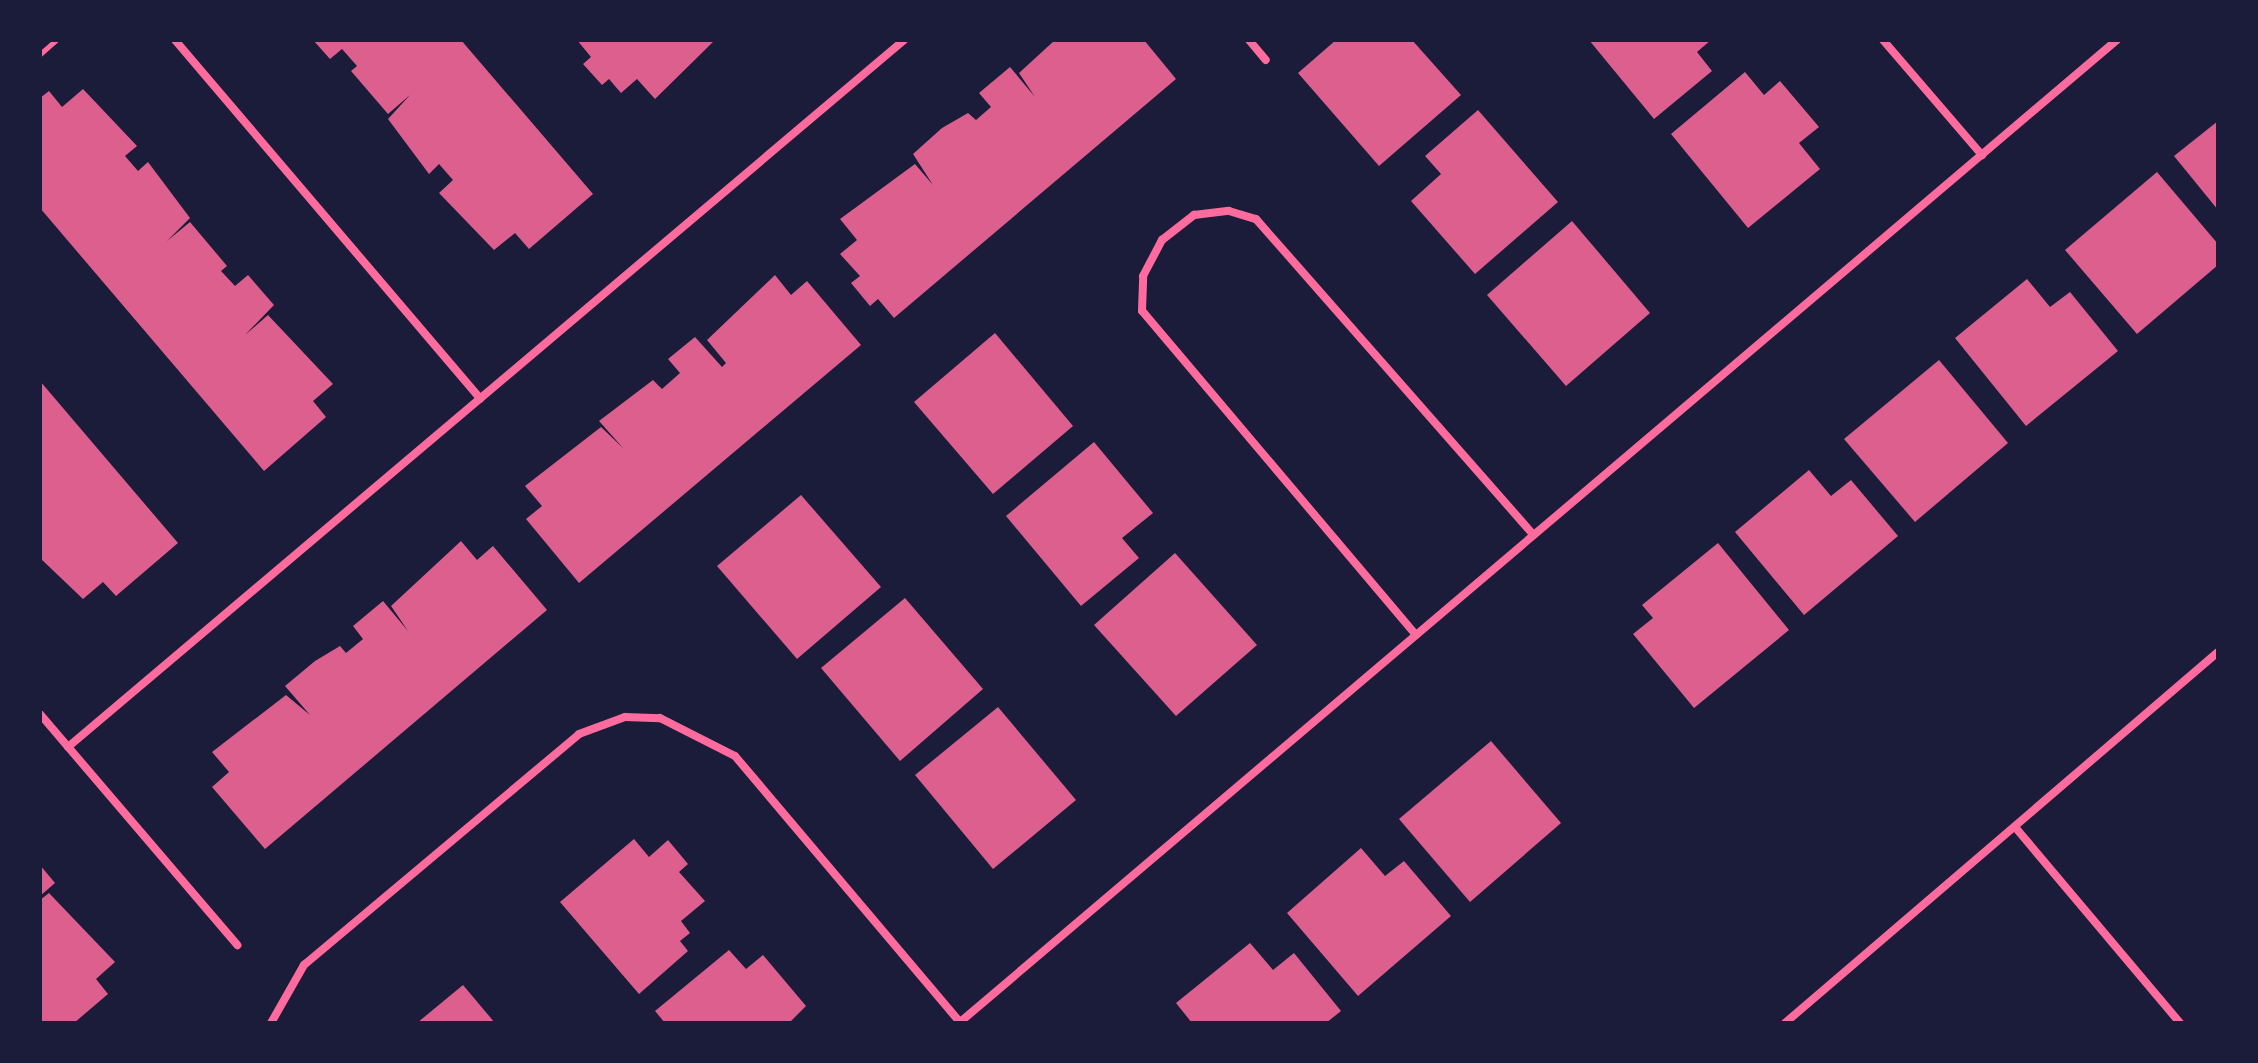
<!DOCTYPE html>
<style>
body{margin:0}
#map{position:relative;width:2258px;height:1063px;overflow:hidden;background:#1b1b3a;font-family:"Times New Roman",serif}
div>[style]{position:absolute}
.building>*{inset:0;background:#dd5f8e}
.path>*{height:5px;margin:-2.5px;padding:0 2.5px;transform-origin:2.5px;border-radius:2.5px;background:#ff6b9d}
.minor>*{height:8px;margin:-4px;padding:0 4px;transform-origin:4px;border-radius:4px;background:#ff6b9d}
span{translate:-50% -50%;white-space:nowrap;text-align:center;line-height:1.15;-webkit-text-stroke:6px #1b1b3a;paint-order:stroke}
.frame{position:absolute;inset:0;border:42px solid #1b1b3a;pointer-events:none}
</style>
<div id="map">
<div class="building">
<i style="clip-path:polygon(313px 40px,461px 40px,593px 194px,529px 249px,515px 233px,494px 250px,439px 193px,453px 180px,439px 164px,429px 174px,388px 119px,410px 95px,388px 114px,351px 71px,357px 66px,342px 49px,330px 59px)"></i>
<i style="clip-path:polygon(577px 40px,715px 40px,655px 99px,637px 79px,621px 93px,609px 79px,602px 85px,583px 64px,591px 57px)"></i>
<i style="clip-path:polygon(1055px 40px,1144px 40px,1176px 79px,894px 318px,878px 299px,870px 306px,851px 283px,860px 276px,840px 254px,857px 240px,840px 219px,915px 164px,933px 185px,913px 154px,942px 128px,968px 113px,976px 120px,991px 107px,979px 93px,1010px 67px,1035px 97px,1019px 73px)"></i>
<i style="clip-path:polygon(1336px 40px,1412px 40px,1461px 95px,1379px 166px,1298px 73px)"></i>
<i style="clip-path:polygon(1589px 40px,1711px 40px,1697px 52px,1712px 71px,1654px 119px)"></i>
<i style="clip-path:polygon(1745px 72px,1764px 95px,1780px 81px,1819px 127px,1799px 143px,1820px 169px,1748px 228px,1671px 134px)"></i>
<i style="clip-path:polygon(83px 89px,137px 146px,125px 156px,138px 171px,148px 162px,190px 218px,167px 241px,190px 222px,227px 266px,221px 271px,235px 286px,248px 275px,274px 305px,245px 335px,268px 315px,333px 384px,313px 401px,326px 417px,264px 471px,40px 208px,40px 98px,49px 91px,62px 107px)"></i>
<i style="clip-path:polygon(1478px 110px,1558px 202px,1475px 274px,1411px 201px,1441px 174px,1425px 156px)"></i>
<i style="clip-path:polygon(2218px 121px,2218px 210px,2174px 156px)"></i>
<i style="clip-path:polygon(2157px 172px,2218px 244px,2218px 265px,2137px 334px,2065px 250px)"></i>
<i style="clip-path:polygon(1572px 221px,1650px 313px,1566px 386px,1487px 295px)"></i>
<i style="clip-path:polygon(775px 275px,791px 295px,807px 281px,861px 345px,579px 583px,526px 519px,542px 506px,525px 486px,601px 427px,623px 448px,599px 421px,653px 380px,662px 389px,680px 373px,668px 359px,695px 337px,722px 367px,726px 363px,707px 340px)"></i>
<i style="clip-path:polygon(2027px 279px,2050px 307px,2070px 292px,2118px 351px,2026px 426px,1955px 338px)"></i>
<i style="clip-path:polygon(995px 333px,1073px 426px,993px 494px,914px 402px)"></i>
<i style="clip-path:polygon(1939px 360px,2008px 443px,1915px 522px,1844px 439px)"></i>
<i style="clip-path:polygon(40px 381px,178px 543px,116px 596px,103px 582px,83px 599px,40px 558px)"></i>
<i style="clip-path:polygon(1094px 442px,1153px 513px,1122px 538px,1139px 558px,1081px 606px,1006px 516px)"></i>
<i style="clip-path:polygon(1809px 470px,1831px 496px,1851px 480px,1898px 536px,1804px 615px,1735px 532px)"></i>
<i style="clip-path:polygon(801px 495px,881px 587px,797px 659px,717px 566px)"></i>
<i style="clip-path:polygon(461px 541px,477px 560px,493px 546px,547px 610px,265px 849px,212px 787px,229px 772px,212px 752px,286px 695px,310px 715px,285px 686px,315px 661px,340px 646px,346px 653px,363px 639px,353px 626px,383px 601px,408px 631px,391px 606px)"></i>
<i style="clip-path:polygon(1718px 543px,1789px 630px,1694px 708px,1633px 634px,1653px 618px,1642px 605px)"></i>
<i style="clip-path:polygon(1175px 553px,1257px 645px,1176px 716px,1094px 625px)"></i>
<i style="clip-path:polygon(905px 598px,983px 689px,900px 761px,821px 668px)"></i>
<i style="clip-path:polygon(998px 707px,1076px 800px,993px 869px,915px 775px)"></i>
<i style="clip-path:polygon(1491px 741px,1561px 823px,1470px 902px,1399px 819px)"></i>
<i style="clip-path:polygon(634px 839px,649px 857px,668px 840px,688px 864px,679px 872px,705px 901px,681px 921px,690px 933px,680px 941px,688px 951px,639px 994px,560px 902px)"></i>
<i style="clip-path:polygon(1361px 848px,1385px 876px,1404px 861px,1451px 916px,1358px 996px,1287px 913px)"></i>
<i style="clip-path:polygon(40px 865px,55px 883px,40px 896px)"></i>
<i style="clip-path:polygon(49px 893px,115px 962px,96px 979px,108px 994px,74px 1023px,40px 1023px,40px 900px)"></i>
<i style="clip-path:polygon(1250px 943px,1273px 970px,1294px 953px,1341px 1011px,1326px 1023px,1192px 1023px,1176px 1003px)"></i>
<i style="clip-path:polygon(729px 950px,746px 969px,763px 955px,806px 1006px,789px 1023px,665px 1023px,655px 1011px)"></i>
<i style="clip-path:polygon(463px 985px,495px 1023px,417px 1023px)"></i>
</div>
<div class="path">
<i style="left:40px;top:54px;width:21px;rotate:-41deg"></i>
</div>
<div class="minor">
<i style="left:175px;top:40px;width:471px;rotate:49.6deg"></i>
<i style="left:1249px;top:40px;width:26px;rotate:50deg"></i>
<i style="left:1883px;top:40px;width:152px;rotate:49.3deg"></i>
<i style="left:1416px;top:635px;width:424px;rotate:-130.2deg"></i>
<i style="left:1142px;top:311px;width:35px;rotate:-88deg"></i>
<i style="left:1143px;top:276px;width:41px;rotate:-62.2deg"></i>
<i style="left:1162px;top:240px;width:41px;rotate:-38deg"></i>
<i style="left:1194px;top:215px;width:35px;rotate:-7deg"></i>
<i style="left:1229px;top:211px;width:28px;rotate:17deg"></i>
<i style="left:1256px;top:219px;width:419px;rotate:48.7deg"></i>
<i style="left:40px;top:714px;width:304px;rotate:49.5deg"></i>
<i style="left:68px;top:747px;width:1095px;rotate:-40.22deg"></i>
<i style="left:2015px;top:827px;width:256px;rotate:49.9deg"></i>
<i style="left:271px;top:1023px;width:67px;rotate:-60.4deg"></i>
<i style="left:304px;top:965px;width:359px;rotate:-40deg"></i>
<i style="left:579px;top:734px;width:49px;rotate:-20.3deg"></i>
<i style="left:625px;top:717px;width:35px;rotate:2deg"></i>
<i style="left:660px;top:718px;width:84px;rotate:26.9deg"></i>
<i style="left:735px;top:756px;width:348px;rotate:49.8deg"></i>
<i style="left:959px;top:1023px;width:1519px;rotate:-40.33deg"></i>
<i style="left:1785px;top:1023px;width:570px;rotate:-40.59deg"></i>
</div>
<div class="frame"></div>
</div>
